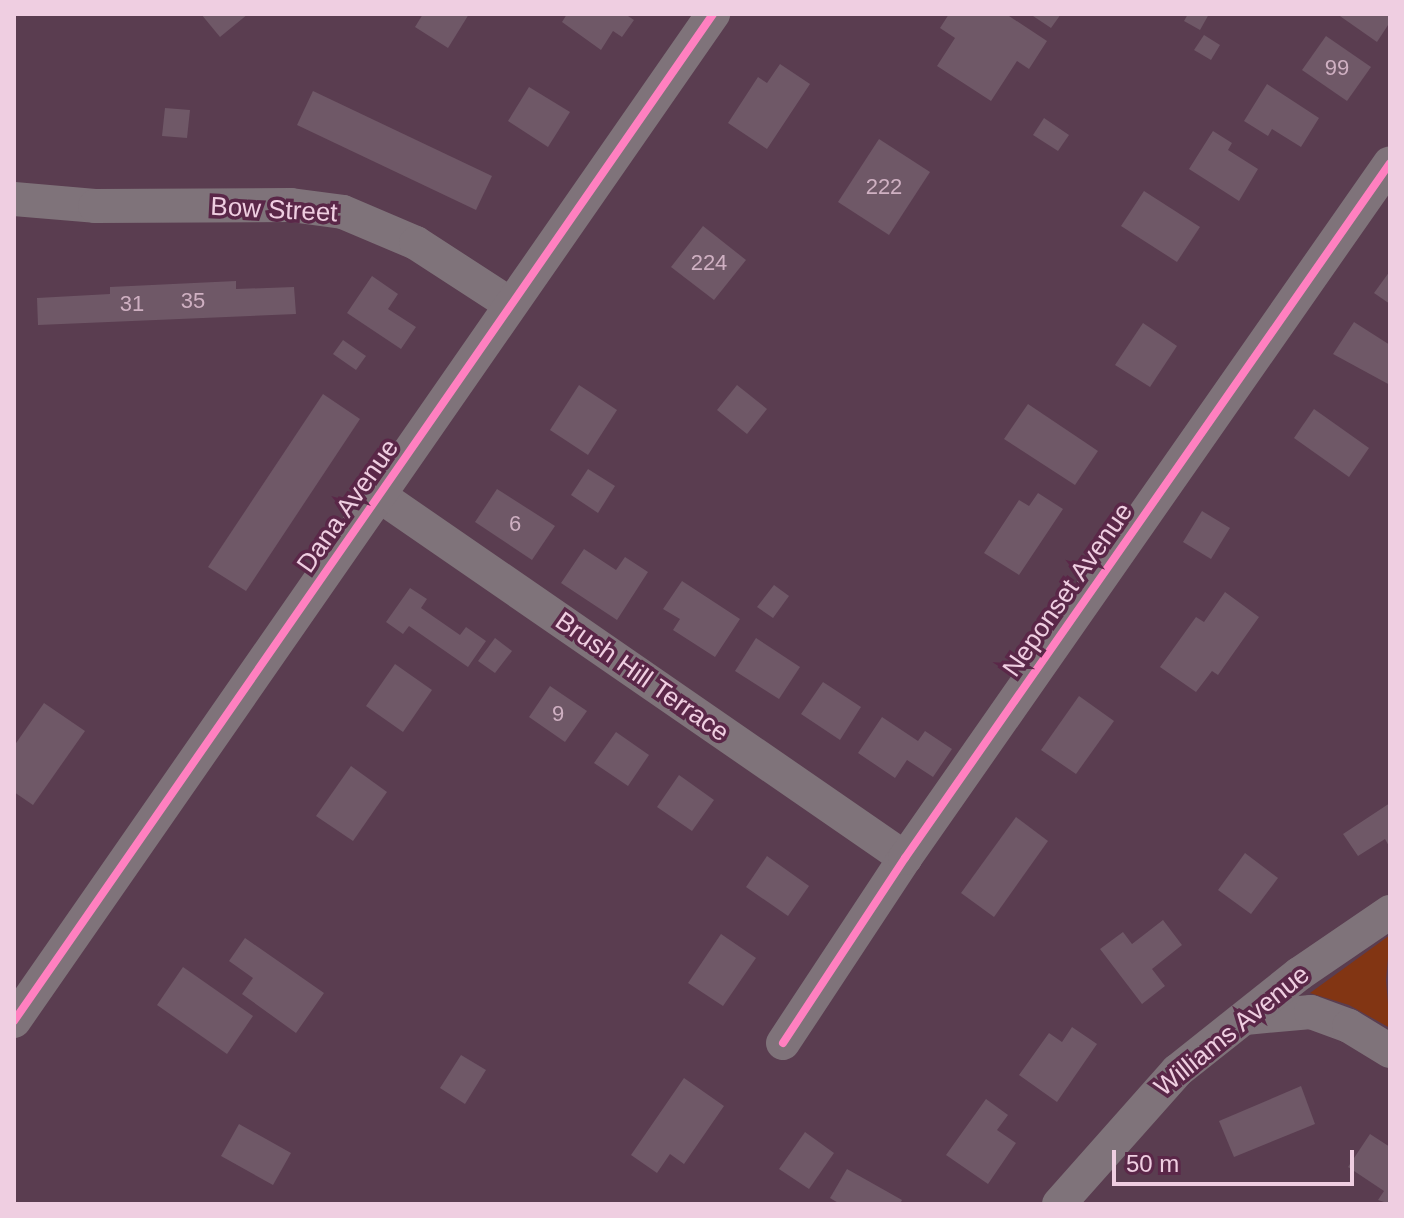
<!DOCTYPE html>
<style>
body{margin:0}
#map{position:relative;width:1404px;height:1218px;overflow:hidden;background:#5a3d50;font-family:Helvetica,sans-serif}
div>[style]{position:absolute}
.green>*{inset:0;background:#823513}
.building>*{inset:0;background:#6f5867}
.minor>*{height:34px;margin:-17px;padding:0 17px;transform-origin:17px;border-radius:17px;background:#7f737a}
.cycleway>*{height:8px;margin:-4px;padding:0 4px;transform-origin:4px;border-radius:4px;background:#ff80c0}
span{translate:-50% -50%;white-space:nowrap;text-align:center;line-height:1.15;-webkit-text-stroke:7px #5a2748;paint-order:stroke}
.number-label{font-size:22px;color:#cfb0c2}
.number-label span{-webkit-text-stroke-width:0}
.street-label{font-size:26px;color:#efcee1}
.frame{position:absolute;inset:0;border:16px solid #efcee1;pointer-events:none}
.scale{position:absolute;left:1112px;top:1150px;width:242px;height:36px;box-sizing:border-box;border:4px solid #efcee1;border-top:0;padding-left:10px;font-size:24px;line-height:28px;white-space:nowrap;color:#efcee1;-webkit-text-stroke:6px #5a2748;paint-order:stroke}
</style>
<div id="map">
<div class="green">
<i style="clip-path:polygon(1390px 935px,1386px 980px,1390px 1028px,1349px 1005px,1310px 993px)"></i>
</div>
<div class="building">
<i style="clip-path:polygon(201px 14px,248px 14px,220px 37px)"></i>
<i style="clip-path:polygon(423px 14px,469px 14px,448px 48px,415px 27px)"></i>
<i style="clip-path:polygon(567px 14px,625px 14px,634px 20px,622px 37px,613px 31px,601px 50px,562px 22px)"></i>
<i style="clip-path:polygon(949px 14px,1006px 14px,1047px 41px,1029px 69px,1017px 61px,991px 101px,937px 66px,955px 38px,940px 28px)"></i>
<i style="clip-path:polygon(1030px 14px,1061px 14px,1051px 28px)"></i>
<i style="clip-path:polygon(1188px 14px,1209px 14px,1200px 30px,1184px 21px)"></i>
<i style="clip-path:polygon(1337px 14px,1390px 14px,1390px 22px,1377px 42px)"></i>
<i style="clip-path:polygon(1204px 35px,1220px 45px,1211px 60px,1194px 50px)"></i>
<i style="clip-path:polygon(1326px 36px,1371px 67px,1347px 101px,1302px 70px)"></i>
<i style="clip-path:polygon(780px 64px,810px 84px,767px 149px,728px 123px,758px 77px,767px 83px)"></i>
<i style="clip-path:polygon(1267px 84px,1319px 118px,1301px 147px,1272px 129px,1268px 136px,1244px 121px)"></i>
<i style="clip-path:polygon(529px 87px,570px 112px,548px 147px,508px 121px)"></i>
<i style="clip-path:polygon(313px 91px,492px 176px,476px 210px,297px 125px)"></i>
<i style="clip-path:polygon(165px 108px,190px 110px,187px 138px,162px 136px)"></i>
<i style="clip-path:polygon(1044px 118px,1069px 135px,1058px 151px,1033px 135px)"></i>
<i style="clip-path:polygon(1213px 131px,1232px 143px,1228px 150px,1258px 169px,1239px 201px,1189px 169px)"></i>
<i style="clip-path:polygon(879px 139px,930px 172px,889px 235px,838px 202px)"></i>
<i style="clip-path:polygon(1144px 191px,1200px 227px,1177px 262px,1121px 226px)"></i>
<i style="clip-path:polygon(703px 226px,746px 260px,714px 300px,671px 267px)"></i>
<i style="clip-path:polygon(1390px 271px,1390px 304px,1374px 293px)"></i>
<i style="clip-path:polygon(372px 276px,398px 294px,388px 309px,416px 327px,401px 349px,347px 313px)"></i>
<i style="clip-path:polygon(236px 281px,236px 289px,294px 287px,296px 314px,38px 325px,37px 298px,110px 294px,110px 287px)"></i>
<i style="clip-path:polygon(1354px 322px,1390px 345px,1390px 385px,1333px 354px)"></i>
<i style="clip-path:polygon(1143px 323px,1177px 346px,1150px 387px,1115px 365px)"></i>
<i style="clip-path:polygon(343px 340px,366px 356px,356px 370px,333px 354px)"></i>
<i style="clip-path:polygon(579px 385px,617px 410px,588px 455px,550px 430px)"></i>
<i style="clip-path:polygon(737px 385px,767px 409px,747px 434px,717px 410px)"></i>
<i style="clip-path:polygon(323px 394px,360px 419px,246px 591px,208px 567px)"></i>
<i style="clip-path:polygon(1028px 404px,1098px 451px,1075px 485px,1004px 439px)"></i>
<i style="clip-path:polygon(1314px 409px,1369px 448px,1349px 477px,1294px 438px)"></i>
<i style="clip-path:polygon(588px 469px,615px 486px,598px 513px,571px 495px)"></i>
<i style="clip-path:polygon(497px 489px,555px 526px,532px 560px,475px 522px)"></i>
<i style="clip-path:polygon(1038px 493px,1063px 509px,1019px 575px,984px 553px,1019px 500px,1029px 506px)"></i>
<i style="clip-path:polygon(1202px 511px,1230px 528px,1211px 559px,1183px 542px)"></i>
<i style="clip-path:polygon(584px 549px,616px 570px,625px 557px,648px 572px,617px 620px,561px 583px)"></i>
<i style="clip-path:polygon(682px 581px,740px 619px,715px 657px,673px 630px,680px 619px,663px 609px)"></i>
<i style="clip-path:polygon(774px 585px,789px 596px,773px 618px,757px 607px)"></i>
<i style="clip-path:polygon(410px 588px,427px 599px,421px 608px,460px 635px,466px 627px,486px 641px,468px 667px,409px 626px,403px 634px,386px 622px)"></i>
<i style="clip-path:polygon(1225px 592px,1259px 617px,1218px 675px,1212px 671px,1196px 692px,1160px 667px,1196px 617px,1204px 622px)"></i>
<i style="clip-path:polygon(495px 638px,512px 651px,495px 673px,478px 661px)"></i>
<i style="clip-path:polygon(756px 638px,800px 667px,779px 699px,735px 671px)"></i>
<i style="clip-path:polygon(395px 664px,432px 690px,403px 732px,366px 706px)"></i>
<i style="clip-path:polygon(823px 682px,861px 707px,840px 740px,801px 714px)"></i>
<i style="clip-path:polygon(550px 686px,587px 711px,565px 742px,529px 717px)"></i>
<i style="clip-path:polygon(1079px 696px,1114px 721px,1076px 774px,1041px 750px)"></i>
<i style="clip-path:polygon(44px 703px,85px 731px,33px 805px,14px 792px,14px 746px)"></i>
<i style="clip-path:polygon(882px 717px,918px 741px,925px 731px,952px 749px,933px 777px,907px 760px,895px 778px,858px 753px)"></i>
<i style="clip-path:polygon(616px 732px,649px 755px,628px 786px,594px 763px)"></i>
<i style="clip-path:polygon(351px 766px,387px 792px,353px 841px,316px 816px)"></i>
<i style="clip-path:polygon(679px 775px,714px 800px,692px 831px,657px 807px)"></i>
<i style="clip-path:polygon(1390px 803px,1390px 848px,1385px 839px,1358px 856px,1343px 834px)"></i>
<i style="clip-path:polygon(1016px 817px,1048px 841px,994px 917px,961px 893px)"></i>
<i style="clip-path:polygon(1245px 853px,1278px 878px,1251px 914px,1218px 890px)"></i>
<i style="clip-path:polygon(767px 856px,809px 886px,788px 916px,746px 887px)"></i>
<i style="clip-path:polygon(1163px 920px,1182px 945px,1152px 969px,1165px 986px,1142px 1004px,1100px 949px,1123px 932px,1132px 944px)"></i>
<i style="clip-path:polygon(721px 934px,756px 958px,723px 1006px,688px 983px)"></i>
<i style="clip-path:polygon(245px 938px,324px 993px,296px 1033px,242px 994px,253px 978px,229px 961px)"></i>
<i style="clip-path:polygon(183px 967px,253px 1016px,227px 1054px,157px 1005px)"></i>
<i style="clip-path:polygon(1072px 1027px,1097px 1044px,1057px 1102px,1019px 1075px,1049px 1033px,1062px 1042px)"></i>
<i style="clip-path:polygon(461px 1055px,486px 1070px,465px 1104px,440px 1088px)"></i>
<i style="clip-path:polygon(684px 1078px,724px 1106px,684px 1164px,670px 1154px,657px 1173px,631px 1155px)"></i>
<i style="clip-path:polygon(1301px 1086px,1315px 1124px,1234px 1157px,1219px 1121px)"></i>
<i style="clip-path:polygon(986px 1099px,1008px 1115px,997px 1130px,1016px 1143px,988px 1184px,946px 1155px)"></i>
<i style="clip-path:polygon(239px 1124px,291px 1153px,273px 1185px,221px 1156px)"></i>
<i style="clip-path:polygon(805px 1132px,834px 1153px,809px 1189px,779px 1169px)"></i>
<i style="clip-path:polygon(1370px 1134px,1390px 1147px,1390px 1204px,1378px 1200px,1384px 1191px,1348px 1167px)"></i>
<i style="clip-path:polygon(847px 1169px,902px 1200px,900px 1204px,840px 1204px,830px 1198px)"></i>
</div>
<div class="minor">
<i style="left:14px;top:199px;width:81px;rotate:4.9deg"></i>
<i style="left:95px;top:206px;width:196px;rotate:-0.3deg"></i>
<i style="left:291px;top:205px;width:52px;rotate:7.7deg"></i>
<i style="left:343px;top:212px;width:79px;rotate:23deg"></i>
<i style="left:416px;top:243px;width:112px;rotate:33deg"></i>
<i style="left:380px;top:496px;width:638px;rotate:34.59deg"></i>
<i style="left:1245px;top:1018px;width:66px;rotate:-5.2deg"></i>
<i style="left:1311px;top:1012px;width:40px;rotate:20.2deg"></i>
<i style="left:1349px;top:1026px;width:48px;rotate:31.4deg"></i>
<i style="left:14px;top:1021px;width:1226px;rotate:-55.23deg"></i>
<i style="left:783px;top:1043px;width:222px;rotate:-56.6deg"></i>
<i style="left:905px;top:858px;width:847px;rotate:-55.09deg"></i>
<i style="left:1059px;top:1204px;width:178px;rotate:-48.4deg"></i>
<i style="left:1177px;top:1071px;width:156px;rotate:-38.5deg"></i>
<i style="left:1299px;top:974px;width:110px;rotate:-34.3deg"></i>
</div>
<div class="cycleway">
<i style="left:14px;top:1021px;width:1226px;rotate:-55.23deg"></i>
<i style="left:783px;top:1043px;width:222px;rotate:-56.6deg"></i>
<i style="left:905px;top:858px;width:847px;rotate:-55.09deg"></i>
</div>
<div class="number-label">
<span style="left:1337px;top:68px">99</span>
<span style="left:884px;top:187px">222</span>
<span style="left:709px;top:263px">224</span>
<span style="left:193px;top:301px">35</span>
<span style="left:132px;top:304px">31</span>
<span style="left:515px;top:524px">6</span>
<span style="left:558px;top:714px">9</span>
</div>
<div class="street-label">
<span style="left:274px;top:210px;rotate:3deg">Bow Street</span>
<span style="left:348px;top:506px;rotate:-55deg">Dana Avenue</span>
<span style="left:1068px;top:590px;rotate:-55deg">Neponset Avenue</span>
<span style="left:642px;top:677px;rotate:35deg">Brush Hill Terrace</span>
<span style="left:1232px;top:1031px;rotate:-39deg">Williams Avenue</span>
</div>
<div class="frame"></div>
<div class="scale">50 m</div>
</div>
